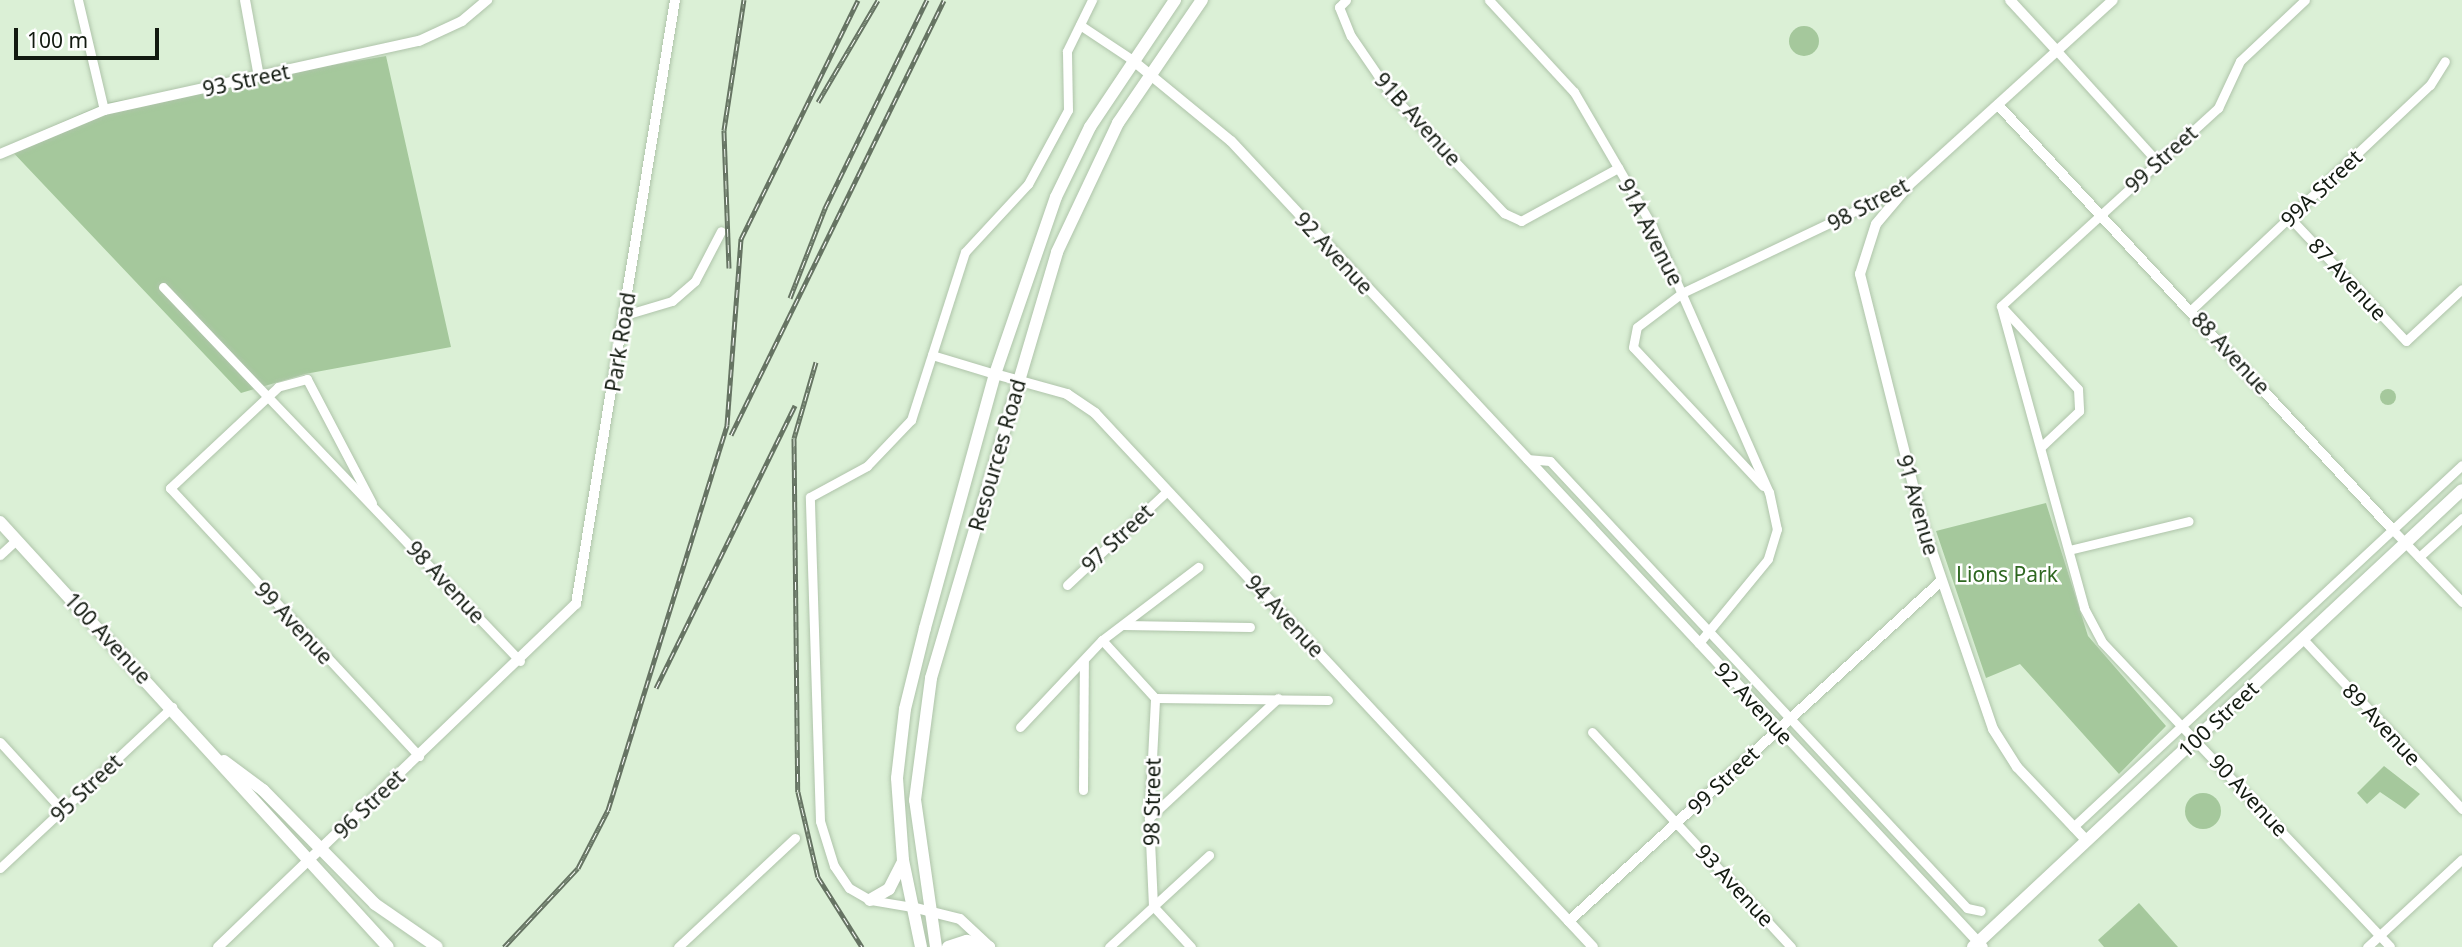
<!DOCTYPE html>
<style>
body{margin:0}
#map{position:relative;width:2462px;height:947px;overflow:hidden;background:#dbf0d6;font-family:"Noto Sans",sans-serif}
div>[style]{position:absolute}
.green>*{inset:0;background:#a5c89c}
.round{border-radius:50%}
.roads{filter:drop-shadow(0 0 2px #afc4aa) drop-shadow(0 0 2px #afc4aa)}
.minor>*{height:9px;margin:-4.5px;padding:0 4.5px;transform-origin:4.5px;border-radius:4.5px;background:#fff}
.tertiary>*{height:10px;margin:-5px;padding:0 5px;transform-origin:5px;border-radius:5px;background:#fff}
.secondary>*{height:12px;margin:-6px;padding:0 6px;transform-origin:6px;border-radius:6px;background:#fff}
.rail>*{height:5px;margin-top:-2.5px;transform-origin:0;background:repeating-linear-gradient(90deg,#fff 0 8px,#667463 0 16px);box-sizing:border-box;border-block:2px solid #667463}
span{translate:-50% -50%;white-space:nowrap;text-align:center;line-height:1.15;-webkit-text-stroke:5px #fff;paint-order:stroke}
.street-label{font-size:21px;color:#121a10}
.park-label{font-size:21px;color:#2e6720}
.scale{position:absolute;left:14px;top:28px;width:145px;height:32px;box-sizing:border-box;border:4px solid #121a10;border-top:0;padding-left:9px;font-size:21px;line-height:24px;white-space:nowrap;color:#121a10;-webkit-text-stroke:5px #fff;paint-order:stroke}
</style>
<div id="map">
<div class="green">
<i class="round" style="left:1789px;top:26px;width:30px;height:30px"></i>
<i style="clip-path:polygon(386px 56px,451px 347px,305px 374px,241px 393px,7px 146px,106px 103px)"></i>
<i class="round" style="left:2380px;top:389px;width:16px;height:16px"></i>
<i style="clip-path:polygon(2046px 503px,2088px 636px,2166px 726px,2119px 774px,2020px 664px,1986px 678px,1936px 531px)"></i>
<i style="clip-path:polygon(2384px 766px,2420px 794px,2405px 809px,2380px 792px,2367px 804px,2357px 793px)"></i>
<i class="round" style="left:2185px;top:793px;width:36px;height:36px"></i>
<i style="clip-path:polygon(2139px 903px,2178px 947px,2104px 947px,2098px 940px)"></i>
</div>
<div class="roads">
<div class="minor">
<i style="left:78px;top:0;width:113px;rotate:76.7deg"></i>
<i style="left:1346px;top:0;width:10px;rotate:135deg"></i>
<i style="left:1339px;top:7px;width:31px;rotate:68deg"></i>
<i style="left:1351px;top:36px;width:69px;rotate:55.6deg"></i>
<i style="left:1390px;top:93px;width:166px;rotate:46.5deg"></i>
<i style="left:1504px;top:213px;width:19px;rotate:25deg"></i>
<i style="left:1521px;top:221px;width:111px;rotate:-28.7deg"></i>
<i style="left:1489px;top:0;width:125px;rotate:47.3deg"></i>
<i style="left:1574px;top:92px;width:155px;rotate:59.8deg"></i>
<i style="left:1652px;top:226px;width:291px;rotate:66.3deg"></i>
<i style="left:1769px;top:492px;width:38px;rotate:78deg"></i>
<i style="left:1777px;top:529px;width:31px;rotate:107deg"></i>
<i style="left:1768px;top:559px;width:109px;rotate:129.4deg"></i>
<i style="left:1080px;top:25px;width:61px;rotate:33.7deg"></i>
<i style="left:2058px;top:52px;width:147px;rotate:47.8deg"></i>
<i style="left:2290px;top:218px;width:169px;rotate:46.7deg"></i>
<i style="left:2406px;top:341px;width:76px;rotate:-42.9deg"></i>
<i style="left:163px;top:287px;width:517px;rotate:46.33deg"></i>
<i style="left:2001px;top:306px;width:313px;rotate:74.6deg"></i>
<i style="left:2084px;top:608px;width:38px;rotate:62deg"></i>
<i style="left:2102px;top:642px;width:419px;rotate:46.6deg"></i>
<i style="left:2001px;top:306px;width:294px;rotate:-42.4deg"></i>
<i style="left:2218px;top:108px;width:52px;rotate:-64.9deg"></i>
<i style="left:2240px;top:61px;width:89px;rotate:-43.2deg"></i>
<i style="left:2002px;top:307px;width:112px;rotate:47.2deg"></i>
<i style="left:2078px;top:389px;width:22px;rotate:87deg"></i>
<i style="left:2079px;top:411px;width:51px;rotate:136.6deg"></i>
<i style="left:2191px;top:310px;width:328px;rotate:-43.3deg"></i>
<i style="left:2430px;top:85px;width:28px;rotate:-58deg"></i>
<i style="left:625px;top:315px;width:49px;rotate:-16.6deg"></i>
<i style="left:672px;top:301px;width:30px;rotate:-41deg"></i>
<i style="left:695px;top:281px;width:56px;rotate:-62.5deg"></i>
<i style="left:932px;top:355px;width:66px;rotate:16.8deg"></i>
<i style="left:1527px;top:459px;width:23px;rotate:5deg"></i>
<i style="left:1550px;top:461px;width:611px;rotate:46.99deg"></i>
<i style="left:1967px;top:908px;width:14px;rotate:12deg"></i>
<i style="left:1763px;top:486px;width:190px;rotate:-133.1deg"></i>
<i style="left:1633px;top:347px;width:20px;rotate:-79deg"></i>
<i style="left:1637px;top:327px;width:56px;rotate:-37.1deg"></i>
<i style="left:1682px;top:293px;width:247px;rotate:-25.4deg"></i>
<i style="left:372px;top:503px;width:140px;rotate:-117.7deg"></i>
<i style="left:307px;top:379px;width:30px;rotate:165deg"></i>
<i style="left:278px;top:387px;width:148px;rotate:136.9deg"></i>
<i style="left:170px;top:488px;width:366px;rotate:47.1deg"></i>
<i style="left:2393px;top:530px;width:100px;rotate:46.2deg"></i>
<i style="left:2069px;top:550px;width:123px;rotate:-13.6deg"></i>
<i style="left:0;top:555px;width:22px;rotate:-43deg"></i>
<i style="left:2419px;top:557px;width:58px;rotate:-42.2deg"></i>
<i style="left:1067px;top:585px;width:137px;rotate:-43.2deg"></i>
<i style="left:1124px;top:625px;width:126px;rotate:0.9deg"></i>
<i style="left:2303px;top:639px;width:233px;rotate:46.9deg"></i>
<i style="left:1102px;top:640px;width:79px;rotate:47.6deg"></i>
<i style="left:1155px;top:698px;width:173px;rotate:0.7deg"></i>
<i style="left:1020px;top:727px;width:120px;rotate:-46.7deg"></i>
<i style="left:1102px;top:640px;width:121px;rotate:-37.2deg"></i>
<i style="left:1592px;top:732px;width:293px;rotate:47.2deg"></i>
<i style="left:0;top:742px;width:92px;rotate:47.6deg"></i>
<i style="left:1083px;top:790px;width:129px;rotate:-89.6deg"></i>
<i style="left:1149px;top:818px;width:176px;rotate:-42.9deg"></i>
<i style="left:2073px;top:827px;width:531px;rotate:-42.94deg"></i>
<i style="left:0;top:868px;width:236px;rotate:-43.1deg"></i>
<i style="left:1153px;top:906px;width:88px;rotate:-92.6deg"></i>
<i style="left:1149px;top:818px;width:120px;rotate:-87.1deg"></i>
<i style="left:1153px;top:906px;width:56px;rotate:47.2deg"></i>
<i style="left:912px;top:907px;width:43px;rotate:-170.5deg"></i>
<i style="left:870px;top:900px;width:24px;rotate:-150deg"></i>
<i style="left:849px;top:888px;width:27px;rotate:-124deg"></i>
<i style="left:834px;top:866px;width:47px;rotate:-107.3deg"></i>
<i style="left:820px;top:821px;width:324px;rotate:-91.8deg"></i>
<i style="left:810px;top:497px;width:65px;rotate:-28.5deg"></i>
<i style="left:867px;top:466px;width:64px;rotate:-46.3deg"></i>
<i style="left:911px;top:420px;width:176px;rotate:-72.2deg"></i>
<i style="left:965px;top:252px;width:93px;rotate:-47.2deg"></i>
<i style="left:1028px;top:184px;width:84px;rotate:-61.6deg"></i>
<i style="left:1068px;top:110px;width:59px;rotate:-91deg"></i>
<i style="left:1067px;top:51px;width:57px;rotate:-63.9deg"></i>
<i style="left:678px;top:947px;width:160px;rotate:-43deg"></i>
<i style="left:1109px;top:947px;width:136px;rotate:-42.6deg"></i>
<i style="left:2367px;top:947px;width:129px;rotate:-42.8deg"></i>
</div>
<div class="tertiary">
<i style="left:245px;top:0;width:78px;rotate:79.7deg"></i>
<i style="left:2010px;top:0;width:71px;rotate:47.3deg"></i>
<i style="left:1131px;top:59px;width:129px;rotate:39.4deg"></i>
<i style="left:1231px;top:141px;width:1102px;rotate:46.99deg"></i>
<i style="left:1998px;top:105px;width:580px;rotate:47.1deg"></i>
<i style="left:0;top:154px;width:113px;rotate:-22.9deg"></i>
<i style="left:104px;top:110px;width:322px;rotate:-12.4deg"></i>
<i style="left:419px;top:41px;width:47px;rotate:-24.9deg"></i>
<i style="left:462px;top:21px;width:33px;rotate:-40deg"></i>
<i style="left:995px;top:374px;width:75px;rotate:15.5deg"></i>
<i style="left:1067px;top:394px;width:34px;rotate:34deg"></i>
<i style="left:1095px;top:413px;width:730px;rotate:47deg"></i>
<i style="left:2087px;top:841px;width:102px;rotate:-133.4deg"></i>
<i style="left:2017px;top:767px;width:45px;rotate:-122.3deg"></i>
<i style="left:1993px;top:729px;width:216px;rotate:-108.9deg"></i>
<i style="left:1923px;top:525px;width:259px;rotate:-104.1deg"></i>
<i style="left:1860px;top:274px;width:52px;rotate:-72.3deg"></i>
<i style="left:1876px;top:224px;width:51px;rotate:-49.8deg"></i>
<i style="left:1909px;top:185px;width:275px;rotate:-42.2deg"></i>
<i style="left:912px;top:907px;width:49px;rotate:14deg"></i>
<i style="left:960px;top:919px;width:41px;rotate:43deg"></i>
<i style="left:1569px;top:921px;width:503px;rotate:-42.42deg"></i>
<i style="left:218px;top:947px;width:496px;rotate:-43.8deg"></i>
<i style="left:576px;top:604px;width:612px;rotate:-80.69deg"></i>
</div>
<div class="secondary">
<i style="left:0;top:522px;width:575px;rotate:47.61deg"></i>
<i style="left:224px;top:761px;width:49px;rotate:36.6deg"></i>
<i style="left:263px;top:790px;width:160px;rotate:45.5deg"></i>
<i style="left:375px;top:904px;width:75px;rotate:34.7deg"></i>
<i style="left:870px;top:900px;width:22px;rotate:-30deg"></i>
<i style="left:889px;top:889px;width:31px;rotate:-63deg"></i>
<i style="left:921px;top:947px;width:89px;rotate:-101.7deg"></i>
<i style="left:903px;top:860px;width:82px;rotate:-94.2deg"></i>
<i style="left:897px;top:778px;width:69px;rotate:-83.4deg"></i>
<i style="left:905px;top:709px;width:83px;rotate:-76.1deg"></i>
<i style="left:925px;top:628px;width:263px;rotate:-74.6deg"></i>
<i style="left:995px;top:374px;width:187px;rotate:-71deg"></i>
<i style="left:1056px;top:197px;width:78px;rotate:-64.1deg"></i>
<i style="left:1090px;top:127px;width:153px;rotate:-56.2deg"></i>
<i style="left:936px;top:947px;width:148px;rotate:-98.1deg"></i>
<i style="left:915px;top:800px;width:123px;rotate:-82.5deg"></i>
<i style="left:931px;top:678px;width:444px;rotate:-73.5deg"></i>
<i style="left:1057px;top:252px;width:143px;rotate:-64.7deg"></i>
<i style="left:1118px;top:123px;width:149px;rotate:-55.7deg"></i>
<i style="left:948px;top:947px;width:20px;rotate:-18deg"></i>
<i style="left:967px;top:941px;width:23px;rotate:15deg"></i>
<i style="left:1973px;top:947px;width:669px;rotate:-43.06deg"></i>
</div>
</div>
<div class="rail">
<i style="left:818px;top:102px;width:118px;rotate:-59.5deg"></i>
<i style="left:729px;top:268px;width:138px;rotate:-92.1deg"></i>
<i style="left:724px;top:130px;width:132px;rotate:-81.3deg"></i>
<i style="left:790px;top:298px;width:97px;rotate:-68.7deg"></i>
<i style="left:825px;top:208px;width:232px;rotate:-63.9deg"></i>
<i style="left:816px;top:362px;width:79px;rotate:106.1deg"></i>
<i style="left:794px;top:438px;width:354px;rotate:89.4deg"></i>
<i style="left:798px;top:792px;width:87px;rotate:76.8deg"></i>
<i style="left:818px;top:877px;width:83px;rotate:57.8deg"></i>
<i style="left:731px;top:435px;width:484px;rotate:-63.9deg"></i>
<i style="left:656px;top:688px;width:315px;rotate:-63.8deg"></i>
<i style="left:504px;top:947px;width:108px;rotate:-46.9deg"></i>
<i style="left:578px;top:868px;width:65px;rotate:-62.7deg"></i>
<i style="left:608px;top:810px;width:403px;rotate:-72.8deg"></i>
<i style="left:727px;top:425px;width:187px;rotate:-85.7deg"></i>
<i style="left:741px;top:239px;width:266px;rotate:-63.9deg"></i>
</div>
<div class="street-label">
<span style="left:246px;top:80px;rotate:-12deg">93 Street</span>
<span style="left:1418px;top:119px;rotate:48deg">91B Avenue</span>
<span style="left:2161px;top:159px;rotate:-42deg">99 Street</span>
<span style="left:2321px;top:188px;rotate:-43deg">99A Street</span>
<span style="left:1868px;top:204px;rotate:-28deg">98 Street</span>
<span style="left:1651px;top:232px;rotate:63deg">91A Avenue</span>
<span style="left:1334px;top:253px;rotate:47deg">92 Avenue</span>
<span style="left:2348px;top:279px;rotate:47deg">87 Avenue</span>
<span style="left:620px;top:342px;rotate:-81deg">Park Road</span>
<span style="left:2231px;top:353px;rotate:47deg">88 Avenue</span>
<span style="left:997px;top:455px;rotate:-74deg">Resources Road</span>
<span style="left:1918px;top:505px;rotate:74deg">91 Avenue</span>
<span style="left:1117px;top:538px;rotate:-43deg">97 Street</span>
<span style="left:446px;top:582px;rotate:47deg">98 Avenue</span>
<span style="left:1285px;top:616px;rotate:47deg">94 Avenue</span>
<span style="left:294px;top:623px;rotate:47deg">99 Avenue</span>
<span style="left:108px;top:638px;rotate:47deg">100 Avenue</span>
<span style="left:1754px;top:703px;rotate:47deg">92 Avenue</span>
<span style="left:2218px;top:719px;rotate:-43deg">100 Street</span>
<span style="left:2382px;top:724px;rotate:47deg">89 Avenue</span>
<span style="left:1723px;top:780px;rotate:-43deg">99 Street</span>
<span style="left:86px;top:788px;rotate:-43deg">95 Street</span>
<span style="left:2249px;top:795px;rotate:47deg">90 Avenue</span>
<span style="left:1152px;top:802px;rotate:-89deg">98 Street</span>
<span style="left:369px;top:804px;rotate:-44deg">96 Street</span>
<span style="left:1735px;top:885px;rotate:47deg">93 Avenue</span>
</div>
<div class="park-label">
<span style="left:2007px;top:574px">Lions Park</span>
</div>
<div class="scale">100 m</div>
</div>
